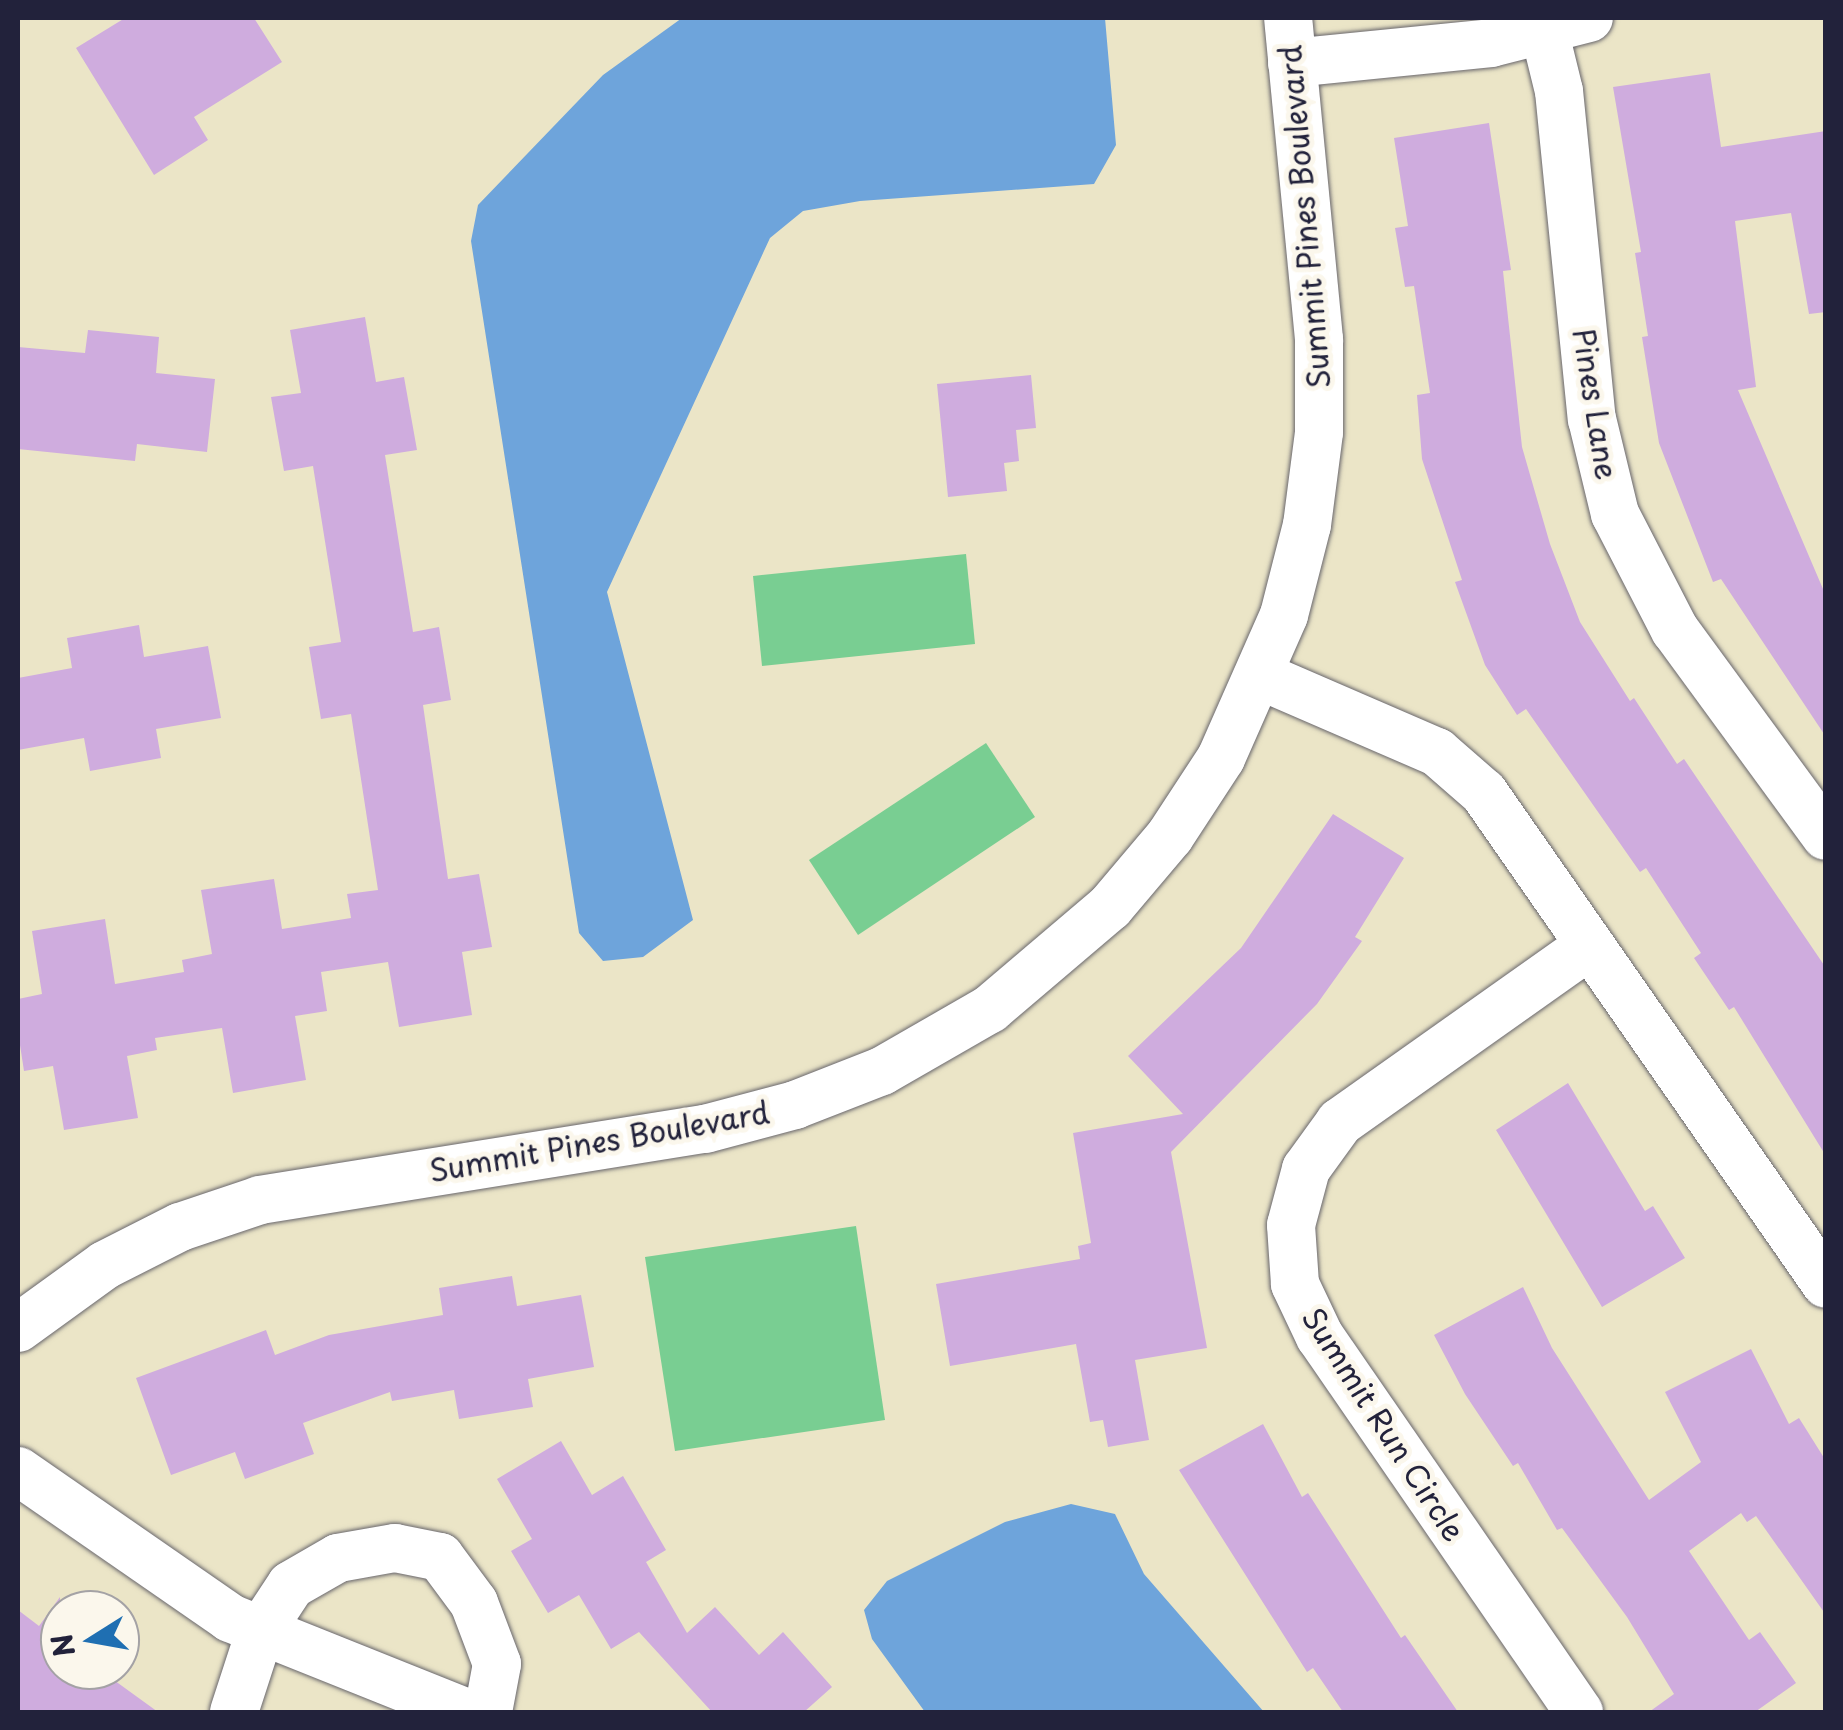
<!DOCTYPE html>
<style>
body{margin:0}
#map{position:relative;width:1843px;height:1730px;overflow:hidden;background:#ebe5c7;font-family:"Playpen Sans",sans-serif}
div>[style]{position:absolute}
.green>*{inset:0;background:#79ce92}
.water>*{inset:0;background:#6ea4db}
.building>*{inset:0;background:#cfacde}
.roads{filter:drop-shadow(0 0 2px #68666c) drop-shadow(0 0 2px #68666c)}
.minor>*{height:48px;margin:-24px;padding:0 24px;transform-origin:24px;border-radius:24px;background:#fff}
span{translate:-50% -50%;white-space:nowrap;text-align:center;line-height:1.15;-webkit-text-stroke:10px #fbf7ec;paint-order:stroke}
.street-label{font-size:30px;color:#22223b}
.frame{position:absolute;inset:0;border:20px solid #22223b;pointer-events:none}
.north{position:absolute;left:40px;top:1590px;width:100px;height:100px;box-sizing:border-box;background:#fbf7ec;border:2px solid #a4a2a5;border-radius:50%;rotate:259deg;font-size:28px;font-weight:700;line-height:40px;text-align:center;color:#22223b}
.north::after{content:'';display:block;margin:auto;width:35px;height:45px;background:#1f6fb2;clip-path:polygon(50% 0,100% 100%,50% 72%,0 100%)}
</style>
<div id="map">
<div class="green">
<i style="clip-path:polygon(966px 554px,975px 644px,762px 666px,753px 576px)"></i>
<i style="clip-path:polygon(986px 743px,1035px 817px,858px 935px,809px 860px)"></i>
<i style="clip-path:polygon(856px 1226px,885px 1420px,675px 1451px,645px 1257px)"></i>
</div>
<div class="water">
<i style="clip-path:polygon(682px 18px,1105px 18px,1116px 145px,1094px 184px,860px 201px,803px 211px,770px 238px,607px 592px,693px 920px,643px 957px,603px 961px,579px 933px,471px 241px,478px 205px,603px 75px)"></i>
<i style="clip-path:polygon(1071px 1504px,1115px 1514px,1144px 1574px,1264px 1712px,925px 1712px,872px 1639px,864px 1610px,887px 1581px,1005px 1522px)"></i>
</div>
<div class="building">
<i style="clip-path:polygon(125px 18px,254px 18px,282px 62px,194px 117px,208px 140px,154px 175px,76px 48px)"></i>
<i style="clip-path:polygon(1710px 73px,1721px 147px,1826px 131px,1826px 312px,1809px 314px,1791px 213px,1735px 221px,1756px 387px,1738px 390px,1826px 596px,1826px 737px,1721px 579px,1713px 582px,1659px 443px,1642px 337px,1648px 336px,1635px 253px,1641px 252px,1613px 87px)"></i>
<i style="clip-path:polygon(1489px 123px,1511px 270px,1503px 271px,1522px 447px,1550px 544px,1580px 622px,1630px 701px,1634px 698px,1677px 764px,1684px 759px,1826px 968px,1826px 1156px,1734px 1007px,1729px 1010px,1694px 958px,1701px 953px,1646px 868px,1640px 872px,1526px 709px,1517px 715px,1485px 665px,1455px 582px,1462px 580px,1422px 459px,1417px 395px,1430px 393px,1414px 286px,1405px 287px,1395px 228px,1408px 226px,1394px 138px)"></i>
<i style="clip-path:polygon(365px 317px,376px 382px,404px 377px,417px 450px,385px 455px,413px 632px,439px 627px,451px 700px,423px 705px,448px 879px,479px 874px,492px 947px,462px 952px,472px 1015px,399px 1027px,388px 962px,321px 972px,327px 1011px,295px 1016px,306px 1080px,233px 1093px,222px 1028px,155px 1038px,157px 1050px,127px 1056px,138px 1118px,64px 1130px,53px 1066px,24px 1071px,18px 1032px,18px 999px,42px 994px,32px 931px,105px 919px,115px 984px,184px 972px,182px 960px,212px 954px,201px 890px,274px 879px,282px 929px,351px 918px,347px 894px,378px 890px,351px 714px,321px 719px,309px 647px,341px 642px,313px 466px,284px 471px,271px 397px,301px 393px,290px 330px)"></i>
<i style="clip-path:polygon(88px 330px,159px 337px,156px 373px,215px 379px,207px 452px,137px 444px,135px 461px,18px 449px,18px 347px,85px 353px)"></i>
<i style="clip-path:polygon(1031px 375px,1036px 428px,1016px 430px,1019px 461px,1004px 463px,1007px 491px,948px 497px,937px 384px)"></i>
<i style="clip-path:polygon(139px 625px,144px 657px,208px 646px,221px 718px,156px 729px,161px 758px,90px 771px,84px 738px,18px 750px,18px 678px,72px 668px,67px 638px)"></i>
<i style="clip-path:polygon(1333px 814px,1404px 858px,1355px 937px,1362px 941px,1317px 1004px,1171px 1152px,1207px 1348px,1135px 1360px,1149px 1440px,1108px 1447px,1103px 1420px,1090px 1422px,1076px 1344px,950px 1366px,936px 1284px,1080px 1259px,1078px 1246px,1091px 1243px,1073px 1133px,1183px 1114px,1128px 1056px,1241px 948px)"></i>
<i style="clip-path:polygon(1568px 1083px,1645px 1211px,1653px 1206px,1685px 1258px,1602px 1307px,1496px 1130px)"></i>
<i style="clip-path:polygon(512px 1276px,517px 1306px,581px 1295px,594px 1367px,528px 1379px,533px 1407px,459px 1419px,454px 1390px,392px 1401px,390px 1392px,303px 1423px,314px 1454px,245px 1479px,235px 1452px,171px 1475px,136px 1378px,266px 1330px,275px 1355px,329px 1335px,443px 1315px,439px 1288px)"></i>
<i style="clip-path:polygon(1523px 1287px,1552px 1348px,1649px 1500px,1701px 1462px,1665px 1392px,1751px 1349px,1789px 1424px,1799px 1418px,1826px 1461px,1826px 1615px,1756px 1516px,1747px 1522px,1741px 1513px,1689px 1551px,1749px 1640px,1760px 1632px,1796px 1683px,1755px 1712px,1649px 1712px,1674px 1694px,1627px 1617px,1562px 1528px,1557px 1530px,1518px 1463px,1513px 1466px,1465px 1394px,1434px 1335px)"></i>
<i style="clip-path:polygon(1263px 1424px,1302px 1497px,1308px 1493px,1401px 1638px,1405px 1635px,1458px 1712px,1343px 1712px,1313px 1668px,1307px 1672px,1179px 1470px)"></i>
<i style="clip-path:polygon(561px 1441px,592px 1495px,623px 1476px,666px 1550px,646px 1562px,687px 1633px,715px 1607px,759px 1655px,783px 1632px,832px 1687px,804px 1712px,712px 1712px,639px 1632px,611px 1649px,579px 1595px,548px 1613px,511px 1551px,532px 1539px,497px 1479px)"></i>
<i style="clip-path:polygon(60px 1597px,60px 1670px,100px 1670px,158px 1712px,18px 1712px,18px 1610px,39px 1626px)"></i>
</div>
<div class="roads">
<div class="minor">
<i style="left:1544px;top:30px;width:63px;rotate:76.2deg"></i>
<i style="left:1559px;top:91px;width:330px;rotate:84.3deg"></i>
<i style="left:1592px;top:419px;width:98px;rotate:76.4deg"></i>
<i style="left:1615px;top:514px;width:131px;rotate:62.7deg"></i>
<i style="left:1675px;top:630px;width:255px;rotate:53.8deg"></i>
<i style="left:1292px;top:63px;width:200px;rotate:-5.7deg"></i>
<i style="left:1491px;top:43px;width:101px;rotate:-14.3deg"></i>
<i style="left:1261px;top:676px;width:192px;rotate:23.4deg"></i>
<i style="left:1437px;top:752px;width:62px;rotate:41.1deg"></i>
<i style="left:1484px;top:793px;width:598px;rotate:55.14deg"></i>
<i style="left:18px;top:1328px;width:107px;rotate:-35.9deg"></i>
<i style="left:105px;top:1265px;width:84px;rotate:-26.9deg"></i>
<i style="left:180px;top:1227px;width:84px;rotate:-18.6deg"></i>
<i style="left:260px;top:1200px;width:451px;rotate:-9.1deg"></i>
<i style="left:705px;top:1129px;width:93px;rotate:-14.9deg"></i>
<i style="left:795px;top:1105px;width:93px;rotate:-21.3deg"></i>
<i style="left:882px;top:1071px;width:125px;rotate:-29.9deg"></i>
<i style="left:990px;top:1009px;width:157px;rotate:-40.4deg"></i>
<i style="left:1110px;top:907px;width:93px;rotate:-49.8deg"></i>
<i style="left:1170px;top:836px;width:93px;rotate:-56.8deg"></i>
<i style="left:1221px;top:758px;width:156px;rotate:-66.2deg"></i>
<i style="left:1284px;top:615px;width:93px;rotate:-75.7deg"></i>
<i style="left:1307px;top:525px;width:94px;rotate:-82.6deg"></i>
<i style="left:1319px;top:432px;width:93px;rotate:-90deg"></i>
<i style="left:1319px;top:339px;width:322px;rotate:-95.5deg"></i>
<i style="left:18px;top:1471px;width:258px;rotate:34.7deg"></i>
<i style="left:230px;top:1618px;width:253px;rotate:21.8deg"></i>
<i style="left:234px;top:1712px;width:84px;rotate:-72deg"></i>
<i style="left:260px;top:1632px;width:56px;rotate:-56.6deg"></i>
<i style="left:291px;top:1585px;width:54px;rotate:-29.9deg"></i>
<i style="left:338px;top:1558px;width:58px;rotate:-10deg"></i>
<i style="left:395px;top:1548px;width:46px;rotate:11.3deg"></i>
<i style="left:440px;top:1557px;width:57px;rotate:53.5deg"></i>
<i style="left:474px;top:1603px;width:65px;rotate:69.3deg"></i>
<i style="left:497px;top:1664px;width:49px;rotate:100.6deg"></i>
<i style="left:1579px;top:1712px;width:456px;rotate:-124.6deg"></i>
<i style="left:1320px;top:1337px;width:59px;rotate:-115.3deg"></i>
<i style="left:1295px;top:1284px;width:59px;rotate:-93.9deg"></i>
<i style="left:1291px;top:1225px;width:58px;rotate:-75deg"></i>
<i style="left:1306px;top:1169px;width:58px;rotate:-54.1deg"></i>
<i style="left:1340px;top:1122px;width:306px;rotate:-35.3deg"></i>
</div>
</div>
<div class="street-label">
<span style="left:1304px;top:217px;rotate:-95deg">Summit Pines Boulevard</span>
<span style="left:1596px;top:404px;rotate:81deg">Pines Lane</span>
<span style="left:599px;top:1141px;rotate:-10deg">Summit Pines Boulevard</span>
<span style="left:1384px;top:1424px;rotate:57deg">Summit Run Circle</span>
</div>
<div class="frame"></div>
<div class="north">N</div>
</div>
